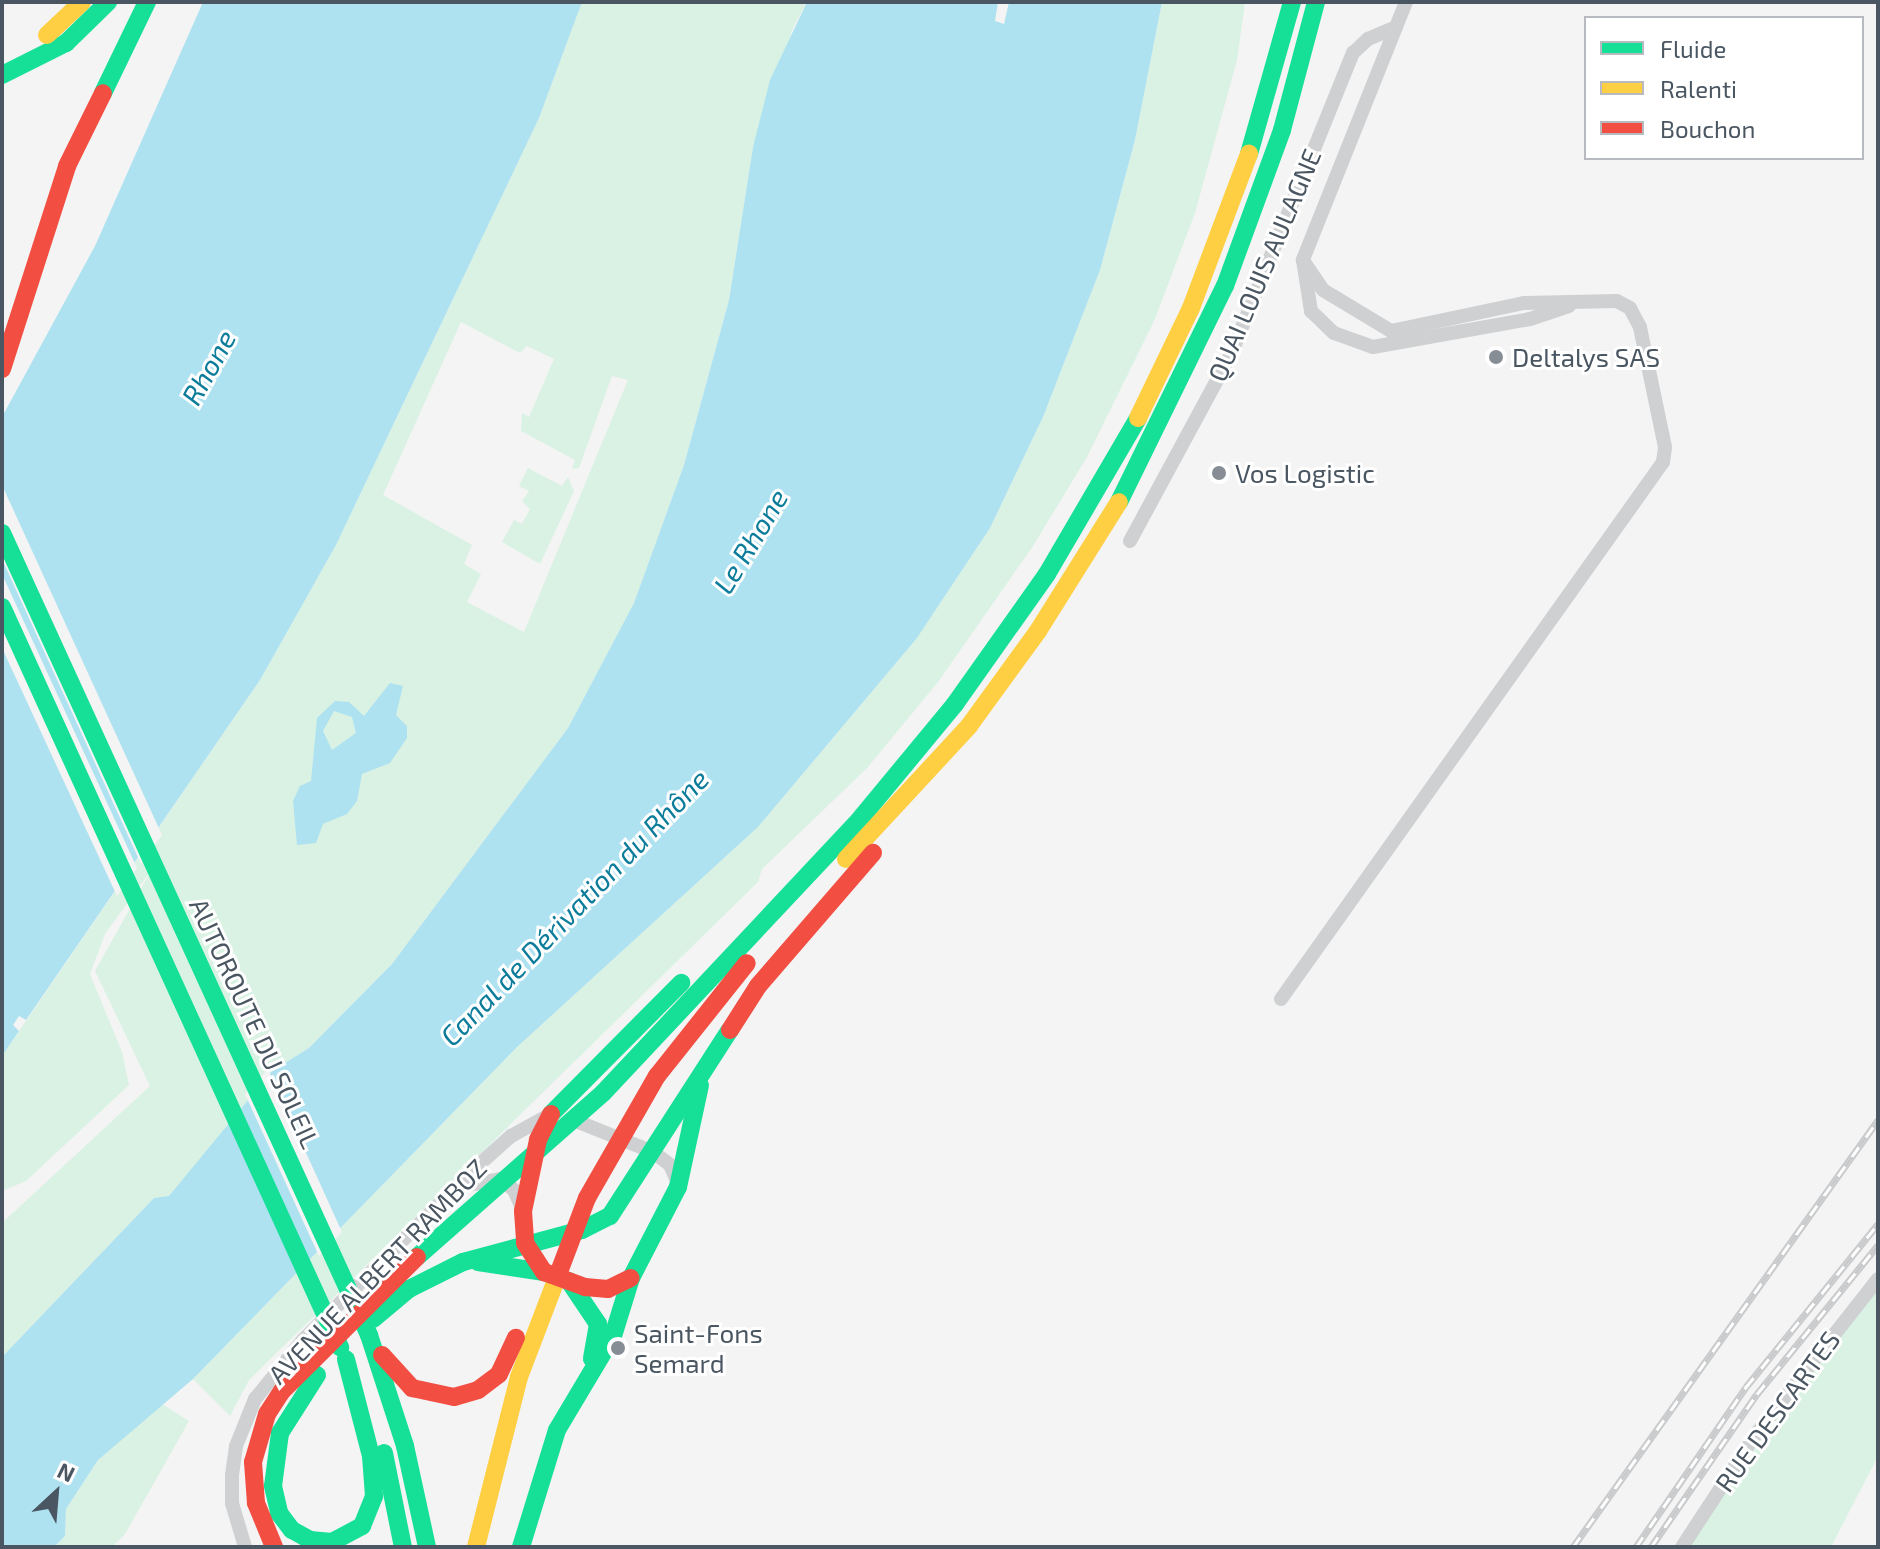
<!DOCTYPE html>
<meta charset="utf-8">
<style>
body{margin:0}
#map{position:relative;width:1880px;height:1549px;overflow:hidden;background:#f4f4f4;font-family:"Exo 2",sans-serif}
div>[style]{position:absolute}
.green>*{inset:0;background:#d9f2e3}
.water>*{inset:0;background:#aee2f0}
.pier>*{inset:0;background:#f4f4f4}
.street>*{height:14px;margin:-7px;padding:0 7px;transform-origin:7px;border-radius:7px;background:#ced0d2}
.fast>*{height:18px;margin:-9px;padding:0 9px;transform-origin:9px;border-radius:9px;background:#16e098}
.slow>*{height:18px;margin:-9px;padding:0 9px;transform-origin:9px;border-radius:9px;background:#ffcf43}
.jam>*{height:18px;margin:-9px;padding:0 9px;transform-origin:9px;border-radius:9px;background:#f24e42}
.rail>*{height:7px;margin-top:-3.5px;transform-origin:0;background:repeating-linear-gradient(90deg,#fff 0 12px,#c9cacc 0 24px);box-sizing:border-box;border-block:2px solid #c9cacc}
.dots>*{width:22px;height:22px;translate:-50% -50%;box-sizing:border-box;border:4px solid #fff;border-radius:50%}
span{translate:-50% -50%;white-space:nowrap;text-align:center;line-height:1.15;-webkit-text-stroke:6px #fff;paint-order:stroke}
.street-label{font-size:26px;color:#4a5661}
.poi-label{font-size:26px;color:#4a5661}
.left{translate:0 -50%;text-align:left}
.water-label{font-size:28px;color:#0c7c9b;font-style:italic}
.frame{position:absolute;inset:0;border:4px solid #4a5661;pointer-events:none}
.legend{position:absolute;left:1584px;top:16px;width:280px;height:144px;box-sizing:border-box;background:#fff;border:2px solid #b7bbc0;margin:0;padding:10px 14px;list-style:none;font-size:24px;color:#4a5661}
.legend li{display:flex;align-items:center;gap:16px;height:40px}
.legend b{width:40px;border:2px solid #b7bbc0}
.north{position:absolute;left:16px;top:1453px;width:80px;height:80px;-webkit-text-stroke:6px #fff;paint-order:stroke;rotate:26deg;font-size:22px;font-weight:700;line-height:32px;text-align:center;color:#4a5661}
.north::after{content:'';display:block;margin:auto;width:28px;height:36px;background:#4a5661;clip-path:polygon(50% 0,100% 100%,50% 72%,0 100%)}
</style>
<div id="map">
<div class="green">
<i style="clip-path:polygon(evenodd,582px 2px,807px 2px,793px 28px,753px 147px,729px 300px,684px 465px,634px 603px,568px 728px,392px 964px,309px 1048px,272px 1071px,169px 1197px,154px 1198px,2px 1357px,2px 1223px,150px 1086px,95px 971px,152px 869px,105px 934px,90px 974px,122px 1052px,129px 1085px,26px 1181px,2px 1191px,2px 1056px,260px 680px,336px 545px,539px 118px,582px 2px,461px 322px,520px 353px,527px 346px,554px 359px,529px 417px,522px 413px,521px 431px,575px 460px,572px 469px,579px 468px,612px 376px,628px 380px,524px 632px,467px 602px,481px 574px,464px 564px,472px 545px,383px 495px,461px 322px)"></i>
<i style="clip-path:polygon(1162px 2px,1245px 2px,1237px 60px,1195px 213px,1155px 319px,1087px 457px,1033px 546px,938px 682px,867px 768px,762px 869px,758px 882px,249px 1380px,230px 1416px,193px 1379px,516px 1048px,758px 827px,917px 638px,990px 528px,1043px 417px,1100px 270px,1135px 140px)"></i>
<i style="clip-path:polygon(528px 468px,562px 486px,568px 477px,574px 491px,540px 564px,502px 542px,514px 520px,522px 524px,530px 509px,522px 501px,529px 491px,519px 486px)"></i>
<i style="clip-path:polygon(1878px 1287px,1878px 1456px,1831px 1547px,1687px 1547px,1799px 1386px)"></i>
<i style="clip-path:polygon(162px 1404px,189px 1421px,125px 1534px,112px 1547px,54px 1547px,65px 1536px,66px 1509px,98px 1460px)"></i>
</div>
<div class="water">
<i style="clip-path:polygon(203px 2px,582px 2px,539px 118px,336px 545px,260px 680px,26px 1020px,19px 1016px,13px 1025px,19px 1031px,2px 1056px,2px 417px,95px 246px)"></i>
<i style="clip-path:polygon(807px 2px,998px 2px,995px 21px,1004px 24px,1009px 2px,1162px 2px,1135px 140px,1100px 270px,1043px 417px,990px 528px,917px 638px,758px 827px,516px 1048px,193px 1379px,98px 1460px,66px 1509px,65px 1536px,54px 1547px,2px 1547px,2px 1357px,154px 1198px,169px 1196px,272px 1071px,309px 1048px,392px 964px,568px 728px,634px 603px,684px 465px,729px 300px,753px 147px,770px 80px)"></i>
<i style="clip-path:polygon(evenodd,390px 683px,403px 686px,396px 715px,407px 726px,407px 738px,390px 763px,362px 774px,357px 801px,347px 814px,323px 824px,316px 843px,297px 845px,293px 801px,300px 786px,311px 781px,317px 718px,335px 701px,349px 702px,364px 716px,390px 683px,334px 711px,352px 717px,356px 733px,332px 750px,323px 731px,334px 711px)"></i>
</div>
<div class="pier">
<i style="clip-path:polygon(2px 485px,162px 835px,141px 864px,2px 559px)"></i>
<i style="clip-path:polygon(2px 574px,137px 868px,117px 896px,2px 648px)"></i>
<i style="clip-path:polygon(268px 1069px,342px 1232px,319px 1256px,245px 1094px)"></i>
</div>
<div class="street">
<i style="left:1406px;top:2px;width:278px;rotate:111.8deg"></i>
<i style="left:1303px;top:260px;width:52px;rotate:81.1deg"></i>
<i style="left:1311px;top:311px;width:32px;rotate:44deg"></i>
<i style="left:1334px;top:333px;width:41px;rotate:19.7deg"></i>
<i style="left:1373px;top:347px;width:159px;rotate:-10.1deg"></i>
<i style="left:1530px;top:319px;width:41px;rotate:-18.4deg"></i>
<i style="left:1130px;top:541px;width:215px;rotate:-61.6deg"></i>
<i style="left:1232px;top:352px;width:323px;rotate:-68deg"></i>
<i style="left:1353px;top:53px;width:21px;rotate:-43deg"></i>
<i style="left:1368px;top:39px;width:30px;rotate:-23deg"></i>
<i style="left:1281px;top:999px;width:659px;rotate:-54.57deg"></i>
<i style="left:1663px;top:462px;width:15px;rotate:-82deg"></i>
<i style="left:1665px;top:447px;width:123px;rotate:-101.8deg"></i>
<i style="left:1640px;top:327px;width:21px;rotate:-118deg"></i>
<i style="left:1630px;top:308px;width:15px;rotate:-152deg"></i>
<i style="left:1617px;top:301px;width:93px;rotate:178.8deg"></i>
<i style="left:1524px;top:303px;width:136px;rotate:168.1deg"></i>
<i style="left:1391px;top:331px;width:79px;rotate:-148.9deg"></i>
<i style="left:1323px;top:290px;width:36px;rotate:-124deg"></i>
<i style="left:571px;top:1119px;width:88px;rotate:21.9deg"></i>
<i style="left:653px;top:1152px;width:21px;rotate:37deg"></i>
<i style="left:670px;top:1165px;width:17px;rotate:66deg"></i>
<i style="left:462px;top:1186px;width:39px;rotate:-10deg"></i>
<i style="left:500px;top:1179px;width:18px;rotate:38deg"></i>
<i style="left:514px;top:1190px;width:22px;rotate:66deg"></i>
<i style="left:245px;top:1547px;width:46px;rotate:-106.5deg"></i>
<i style="left:232px;top:1503px;width:28px;rotate:-90deg"></i>
<i style="left:232px;top:1475px;width:29px;rotate:-82deg"></i>
<i style="left:236px;top:1446px;width:51px;rotate:-68deg"></i>
<i style="left:255px;top:1399px;width:76px;rotate:-50.9deg"></i>
<i style="left:303px;top:1340px;width:242px;rotate:-45deg"></i>
<i style="left:474px;top:1169px;width:50px;rotate:-41.7deg"></i>
<i style="left:511px;top:1136px;width:46px;rotate:-28.8deg"></i>
<i style="left:1682px;top:1547px;width:135px;rotate:-56.8deg"></i>
<i style="left:1756px;top:1434px;width:197px;rotate:-51.8deg"></i>
</div>
<div class="fast">
<i style="left:2px;top:75px;width:72px;rotate:-26.6deg"></i>
<i style="left:66px;top:43px;width:59px;rotate:-44.3deg"></i>
<i style="left:103px;top:93px;width:101px;rotate:-64.2deg"></i>
<i style="left:1249px;top:154px;width:158px;rotate:-74.2deg"></i>
<i style="left:1119px;top:502px;width:241px;rotate:-63.9deg"></i>
<i style="left:1225px;top:286px;width:166px;rotate:-69.9deg"></i>
<i style="left:1282px;top:130px;width:132px;rotate:-75.1deg"></i>
<i style="left:2px;top:533px;width:882px;rotate:65.41deg"></i>
<i style="left:369px;top:1335px;width:117px;rotate:72deg"></i>
<i style="left:405px;top:1446px;width:103px;rotate:77.7deg"></i>
<i style="left:2px;top:607px;width:814px;rotate:65.45deg"></i>
<i style="left:551px;top:1114px;width:185px;rotate:-45.2deg"></i>
<i style="left:678px;top:1187px;width:104px;rotate:-77.8deg"></i>
<i style="left:417px;top:1257px;width:248px;rotate:-41.4deg"></i>
<i style="left:603px;top:1093px;width:368px;rotate:-46.8deg"></i>
<i style="left:855px;top:825px;width:157px;rotate:-50.4deg"></i>
<i style="left:955px;top:704px;width:159px;rotate:-54.7deg"></i>
<i style="left:1047px;top:574px;width:181px;rotate:-59.7deg"></i>
<i style="left:478px;top:1262px;width:67px;rotate:8.6deg"></i>
<i style="left:569px;top:1281px;width:52px;rotate:56deg"></i>
<i style="left:598px;top:1324px;width:35px;rotate:100deg"></i>
<i style="left:373px;top:1319px;width:47px;rotate:-39.8deg"></i>
<i style="left:409px;top:1289px;width:60px;rotate:-26.6deg"></i>
<i style="left:463px;top:1262px;width:123px;rotate:-15.1deg"></i>
<i style="left:582px;top:1230px;width:31px;rotate:-27deg"></i>
<i style="left:610px;top:1216px;width:221px;rotate:-57.2deg"></i>
<i style="left:317px;top:1375px;width:69px;rotate:122.5deg"></i>
<i style="left:280px;top:1433px;width:53px;rotate:97.5deg"></i>
<i style="left:273px;top:1486px;width:28px;rotate:77deg"></i>
<i style="left:279px;top:1513px;width:21px;rotate:53deg"></i>
<i style="left:292px;top:1530px;width:21px;rotate:29deg"></i>
<i style="left:310px;top:1540px;width:22px;rotate:5deg"></i>
<i style="left:332px;top:1542px;width:34px;rotate:-28deg"></i>
<i style="left:362px;top:1526px;width:32px;rotate:-68deg"></i>
<i style="left:374px;top:1496px;width:40px;rotate:-94.3deg"></i>
<i style="left:371px;top:1456px;width:100px;rotate:-104.5deg"></i>
<i style="left:384px;top:1453px;width:96px;rotate:78.6deg"></i>
<i style="left:521px;top:1547px;width:122px;rotate:-72.9deg"></i>
<i style="left:557px;top:1430px;width:109px;rotate:-59.2deg"></i>
<i style="left:613px;top:1336px;width:61px;rotate:-72.8deg"></i>
<i style="left:631px;top:1278px;width:102px;rotate:-62.7deg"></i>
</div>
<div class="slow">
<i style="left:47px;top:35px;width:48px;rotate:-43.3deg"></i>
<i style="left:1138px;top:418px;width:122px;rotate:-64.3deg"></i>
<i style="left:1191px;top:308px;width:165px;rotate:-69.4deg"></i>
<i style="left:846px;top:859px;width:181px;rotate:-47.2deg"></i>
<i style="left:969px;top:726px;width:117px;rotate:-54deg"></i>
<i style="left:1038px;top:631px;width:152px;rotate:-57.9deg"></i>
<i style="left:476px;top:1547px;width:175px;rotate:-75.8deg"></i>
<i style="left:519px;top:1377px;width:112px;rotate:-69.1deg"></i>
</div>
<div class="jam">
<i style="left:2px;top:369px;width:213px;rotate:-72.2deg"></i>
<i style="left:67px;top:166px;width:81px;rotate:-63.7deg"></i>
<i style="left:730px;top:1030px;width:52px;rotate:-57.5deg"></i>
<i style="left:758px;top:986px;width:176px;rotate:-49.2deg"></i>
<i style="left:551px;top:1114px;width:29px;rotate:117deg"></i>
<i style="left:538px;top:1140px;width:73px;rotate:101.9deg"></i>
<i style="left:523px;top:1211px;width:32px;rotate:86deg"></i>
<i style="left:525px;top:1243px;width:35px;rotate:57deg"></i>
<i style="left:544px;top:1272px;width:44px;rotate:20.1deg"></i>
<i style="left:585px;top:1287px;width:23px;rotate:5deg"></i>
<i style="left:608px;top:1289px;width:25px;rotate:-26deg"></i>
<i style="left:559px;top:1272px;width:79px;rotate:-69.3deg"></i>
<i style="left:587px;top:1198px;width:141px;rotate:-60.2deg"></i>
<i style="left:657px;top:1076px;width:144px;rotate:-51.5deg"></i>
<i style="left:382px;top:1355px;width:45px;rotate:47.7deg"></i>
<i style="left:412px;top:1388px;width:43px;rotate:12.1deg"></i>
<i style="left:454px;top:1397px;width:25px;rotate:-16deg"></i>
<i style="left:478px;top:1390px;width:26px;rotate:-37deg"></i>
<i style="left:499px;top:1374px;width:40px;rotate:-65deg"></i>
<i style="left:274px;top:1547px;width:48px;rotate:-112.2deg"></i>
<i style="left:256px;top:1503px;width:41px;rotate:-94.2deg"></i>
<i style="left:253px;top:1462px;width:50px;rotate:-73.7deg"></i>
<i style="left:267px;top:1414px;width:27px;rotate:-57deg"></i>
<i style="left:282px;top:1391px;width:190px;rotate:-44.8deg"></i>
</div>
<div class="rail">
<i style="left:1573px;top:1547px;width:525px;rotate:-54.46deg"></i>
<i style="left:1636px;top:1547px;width:194px;rotate:-55.5deg"></i>
<i style="left:1746px;top:1387px;width:210px;rotate:-51deg"></i>
<i style="left:1651px;top:1547px;width:186px;rotate:-55.3deg"></i>
<i style="left:1757px;top:1394px;width:192px;rotate:-50.9deg"></i>
</div>
<div class="dots">
<i style="left:1496px;top:357px;background:#868d94"></i>
<i style="left:1219px;top:473px;background:#868d94"></i>
<i style="left:618px;top:1348px;background:#868d94"></i>
</div>
<div class="street-label">
<span style="left:1264px;top:265px;rotate:-67deg">QUAI LOUIS AULAGNE</span>
<span style="left:255px;top:1023px;rotate:65deg">AUTOROUTE DU SOLEIL</span>
<span style="left:377px;top:1271px;rotate:-46deg">AVENUE ALBERT RAMBOZ</span>
<span style="left:1777px;top:1411px;rotate:-54deg">RUE DESCARTES</span>
</div>
<div class="poi-label">
<span class="left" style="left:1512px;top:357px">Deltalys SAS</span>
<span class="left" style="left:1235px;top:473px">Vos Logistic</span>
<span class="left" style="left:634px;top:1348px">Saint-Fons<br>Semard</span>
</div>
<div class="water-label">
<span style="left:208px;top:367px;rotate:-61deg">Rhone</span>
<span style="left:750px;top:541px;rotate:-59deg">Le Rhone</span>
<span style="left:574px;top:907px;rotate:-46deg">Canal de Dérivation du Rhône</span>
</div>
<div class="frame"></div>
<ul class="legend">
<li><b style="height:10px;background:#16e098"></b>Fluide</li>
<li><b style="height:10px;background:#ffcf43"></b>Ralenti</li>
<li><b style="height:10px;background:#f24e42"></b>Bouchon</li>
</ul>
<div class="north">N</div>
</div>
